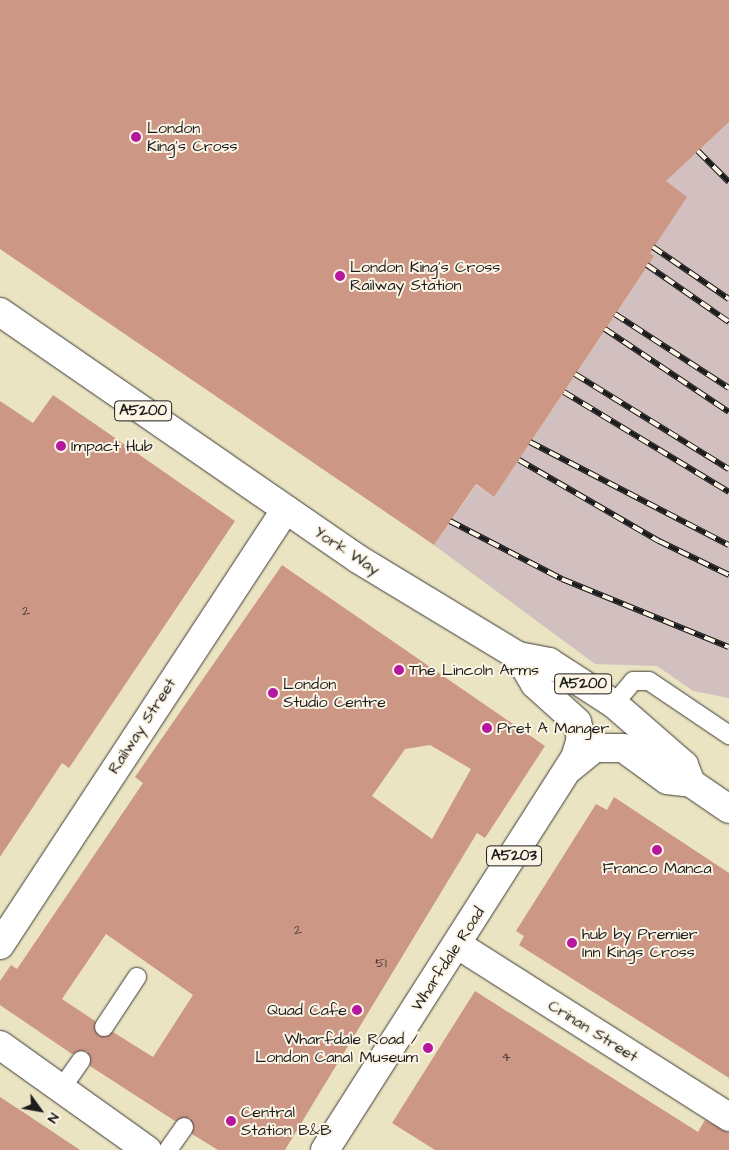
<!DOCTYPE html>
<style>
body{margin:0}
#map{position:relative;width:729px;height:1150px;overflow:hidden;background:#ebe4c3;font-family:"Architects Daughter",sans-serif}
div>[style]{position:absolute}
.industrial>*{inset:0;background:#d2bfbf}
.building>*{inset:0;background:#cd9786}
.roads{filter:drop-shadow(0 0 1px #3b3a35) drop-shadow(0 0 1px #3b3a35)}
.service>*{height:18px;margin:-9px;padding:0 9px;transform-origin:9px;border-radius:9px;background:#fff}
.minor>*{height:28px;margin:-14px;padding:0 14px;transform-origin:14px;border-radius:14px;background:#fff}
.primary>*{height:28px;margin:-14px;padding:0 14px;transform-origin:14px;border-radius:14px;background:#fff}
.rail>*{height:5.5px;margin-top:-2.75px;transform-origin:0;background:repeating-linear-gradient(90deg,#fcf5e5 0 11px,#1c1c1c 0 22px);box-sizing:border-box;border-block:1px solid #1c1c1c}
.dots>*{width:14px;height:14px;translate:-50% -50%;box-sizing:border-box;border:2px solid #fcf5e5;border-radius:50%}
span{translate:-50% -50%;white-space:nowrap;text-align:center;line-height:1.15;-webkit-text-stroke:4px #fcf5e5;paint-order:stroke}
.number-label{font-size:14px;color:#483b36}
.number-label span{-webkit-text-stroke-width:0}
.shield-label span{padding:1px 4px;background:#fcf5e5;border:1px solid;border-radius:4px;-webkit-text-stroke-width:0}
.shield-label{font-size:15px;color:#1c1c1c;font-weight:700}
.poi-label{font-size:16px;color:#1c1c1c}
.left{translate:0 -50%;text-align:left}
.right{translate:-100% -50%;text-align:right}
.street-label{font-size:16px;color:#1c1c1c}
.north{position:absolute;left:15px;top:1085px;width:50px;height:50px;-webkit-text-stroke:4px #fcf5e5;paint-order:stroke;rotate:122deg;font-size:14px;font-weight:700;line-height:20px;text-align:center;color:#1c1c1c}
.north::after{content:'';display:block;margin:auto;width:18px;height:22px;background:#1c1c1c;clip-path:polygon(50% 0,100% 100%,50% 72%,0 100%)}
</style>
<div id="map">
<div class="industrial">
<i style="clip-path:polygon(729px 122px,729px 698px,693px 691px,657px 666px,595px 664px,434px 545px,476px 485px,494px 497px,654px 256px,649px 252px,666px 181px)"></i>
</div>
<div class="building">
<i style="clip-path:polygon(0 0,729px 0,729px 122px,666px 181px,687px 197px,650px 253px,654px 256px,494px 497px,476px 484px,434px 545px,0 249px)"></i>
<i style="clip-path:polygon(53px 395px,235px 521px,69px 768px,62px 763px,0 857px,0 401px,33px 423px)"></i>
<i style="clip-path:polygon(evenodd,282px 565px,545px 746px,485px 838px,477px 833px,285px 1150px,218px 1150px,192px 1134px,190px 1118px,175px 1121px,90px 1066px,87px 1051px,72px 1054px,0 1005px,0 981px,11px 965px,17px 969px,143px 783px,135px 777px,282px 565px,430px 745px,471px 769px,432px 839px,372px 796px,405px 749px,430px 745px,282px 565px,106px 934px,193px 995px,153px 1057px,113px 1032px,99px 1036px,95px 1021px,62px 999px,106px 934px)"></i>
<i style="clip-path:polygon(614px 797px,729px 873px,729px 1078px,519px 945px,524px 936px,516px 931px,596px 804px,607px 810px)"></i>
<i style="clip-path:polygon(475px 991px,698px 1132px,705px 1120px,729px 1133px,729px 1150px,435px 1150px,392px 1123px)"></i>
<i style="clip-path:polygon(0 1097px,23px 1112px,80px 1150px,0 1150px)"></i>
</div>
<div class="roads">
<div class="service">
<i style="left:614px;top:704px;width:30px;rotate:-50deg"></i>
<i style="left:633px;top:681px;width:16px"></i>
<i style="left:649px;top:681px;width:97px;rotate:34deg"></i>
<i style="left:104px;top:1027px;width:60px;rotate:-56.6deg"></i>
<i style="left:61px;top:1089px;width:35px;rotate:-55deg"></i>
<i style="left:168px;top:1150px;width:28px;rotate:-55deg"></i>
</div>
<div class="minor">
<i style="left:0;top:945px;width:521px;rotate:-56.74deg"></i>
<i style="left:458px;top:945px;width:321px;rotate:32.4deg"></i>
<i style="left:0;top:1045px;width:181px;rotate:35.5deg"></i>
</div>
<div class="primary">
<i style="left:0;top:312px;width:435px;rotate:34.6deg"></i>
<i style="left:358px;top:559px;width:187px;rotate:31.2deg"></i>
<i style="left:518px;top:656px;width:32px;rotate:11deg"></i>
<i style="left:549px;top:662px;width:77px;rotate:32.9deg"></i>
<i style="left:614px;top:704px;width:93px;rotate:41.1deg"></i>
<i style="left:684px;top:765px;width:19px;rotate:69deg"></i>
<i style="left:570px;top:768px;width:32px;rotate:-39deg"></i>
<i style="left:595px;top:748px;width:28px"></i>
<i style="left:623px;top:748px;width:54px;rotate:36deg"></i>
<i style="left:667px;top:780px;width:24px;rotate:7deg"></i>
<i style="left:691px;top:783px;width:46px;rotate:34.4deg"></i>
<i style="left:325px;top:1150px;width:465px;rotate:-57.5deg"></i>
<i style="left:575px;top:758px;width:21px;rotate:-73deg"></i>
<i style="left:581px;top:738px;width:16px;rotate:-104deg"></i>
<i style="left:577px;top:722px;width:57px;rotate:-137.9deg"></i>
<i style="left:535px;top:684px;width:33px;rotate:-121deg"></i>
</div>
</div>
<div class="rail">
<i style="left:698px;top:151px;width:44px;rotate:45deg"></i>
<i style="left:653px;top:247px;width:92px;rotate:34.4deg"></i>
<i style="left:647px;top:265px;width:100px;rotate:34.8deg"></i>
<i style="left:615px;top:314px;width:136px;rotate:33deg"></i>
<i style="left:605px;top:329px;width:149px;rotate:33.8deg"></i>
<i style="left:575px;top:374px;width:181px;rotate:31.7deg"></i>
<i style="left:564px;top:392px;width:193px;rotate:31.2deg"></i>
<i style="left:530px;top:442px;width:224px;rotate:27.4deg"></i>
<i style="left:519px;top:460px;width:162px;rotate:30.1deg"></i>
<i style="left:659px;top:541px;width:78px;rotate:25.9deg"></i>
<i style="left:450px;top:521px;width:126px;rotate:27.4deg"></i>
<i style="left:562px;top:579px;width:180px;rotate:22.2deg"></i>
</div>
<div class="dots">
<i style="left:136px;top:137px;background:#b5179e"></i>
<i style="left:340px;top:276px;background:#b5179e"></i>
<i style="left:61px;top:446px;background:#b5179e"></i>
<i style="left:399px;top:670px;background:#b5179e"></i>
<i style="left:273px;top:693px;background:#b5179e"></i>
<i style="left:487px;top:728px;background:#b5179e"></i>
<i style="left:657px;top:850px;background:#b5179e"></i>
<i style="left:572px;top:943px;background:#b5179e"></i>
<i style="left:357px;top:1010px;background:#b5179e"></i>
<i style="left:428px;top:1048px;background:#b5179e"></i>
<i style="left:231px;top:1121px;background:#b5179e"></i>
</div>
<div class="number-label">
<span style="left:26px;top:611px">2</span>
<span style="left:298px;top:930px">2</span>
<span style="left:381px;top:963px">51</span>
<span style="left:506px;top:1057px">4</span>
</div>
<div class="shield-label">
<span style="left:143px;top:411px">A5200</span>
<span style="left:583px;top:684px">A5200</span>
<span style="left:514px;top:856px">A5203</span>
</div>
<div class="poi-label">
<span class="left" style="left:147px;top:137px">London<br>King's Cross</span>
<span class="left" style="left:350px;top:276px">London King's Cross<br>Railway Station</span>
<span class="left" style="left:71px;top:446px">Impact Hub</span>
<span class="left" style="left:409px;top:670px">The Lincoln Arms</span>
<span class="left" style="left:283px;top:693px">London<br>Studio Centre</span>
<span class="left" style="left:497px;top:728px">Pret A Manger</span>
<span style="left:657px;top:868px">Franco Manca</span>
<span class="left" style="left:582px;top:943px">hub by Premier<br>Inn Kings Cross</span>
<span class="right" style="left:347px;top:1010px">Quad Cafe</span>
<span class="right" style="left:418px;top:1048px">Wharfdale Road /<br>London Canal Museum</span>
<span class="left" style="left:241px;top:1121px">Central<br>Station B&amp;B</span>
</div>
<div class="street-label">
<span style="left:347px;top:551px;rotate:33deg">York Way</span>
<span style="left:142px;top:726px;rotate:-57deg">Railway Street</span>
<span style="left:448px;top:959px;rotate:-57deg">Wharfdale Road</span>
<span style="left:593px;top:1031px;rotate:32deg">Crinan Street</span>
</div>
<div class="north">N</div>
</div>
